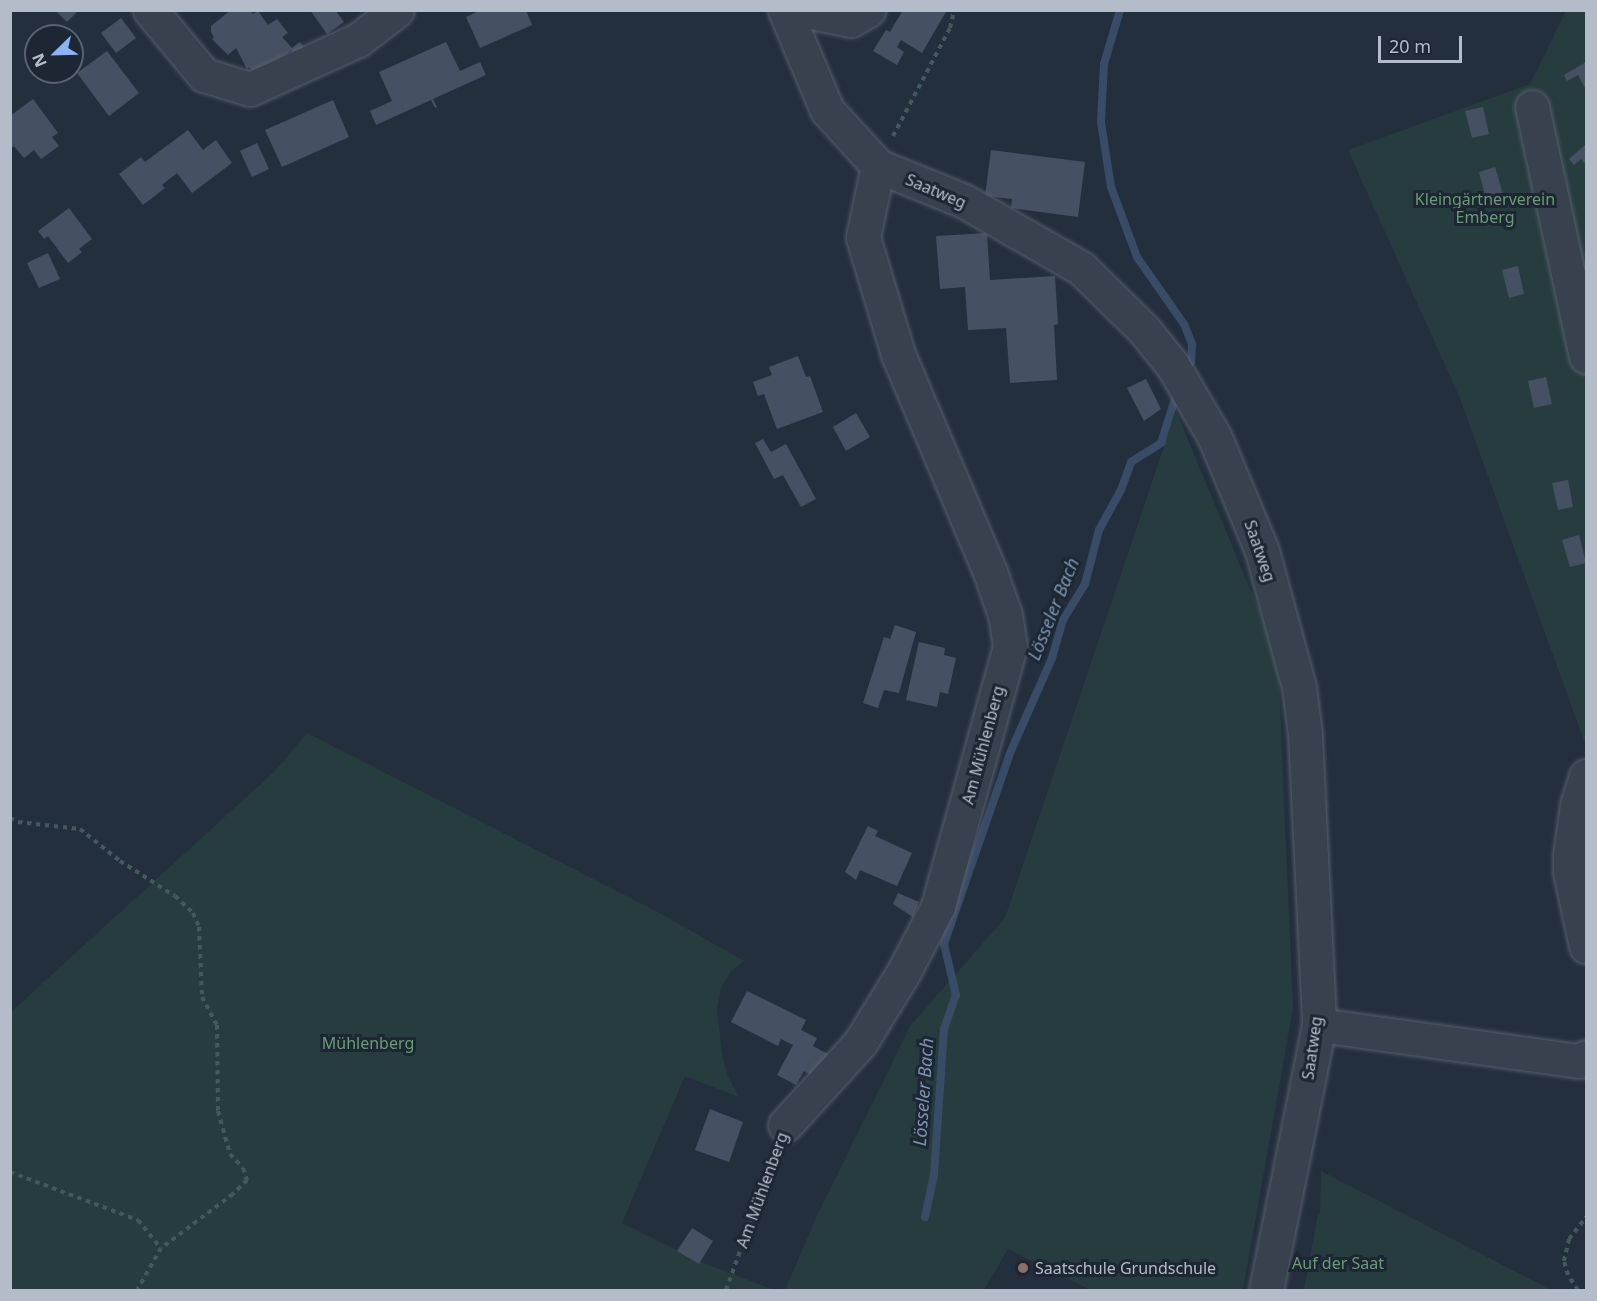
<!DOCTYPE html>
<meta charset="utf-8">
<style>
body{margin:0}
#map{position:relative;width:1597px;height:1301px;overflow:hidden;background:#242f3e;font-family:"Noto Sans",sans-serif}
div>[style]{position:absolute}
.green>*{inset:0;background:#263c3f}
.stream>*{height:8px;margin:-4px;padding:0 4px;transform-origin:4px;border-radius:4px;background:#394c67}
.building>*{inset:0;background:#455162}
.path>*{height:4px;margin-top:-2px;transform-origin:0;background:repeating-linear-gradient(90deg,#44595c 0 4.5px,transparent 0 9px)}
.roads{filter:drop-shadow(0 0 2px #565f6c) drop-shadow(0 0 2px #565f6c)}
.minor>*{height:33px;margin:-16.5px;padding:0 16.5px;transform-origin:16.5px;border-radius:16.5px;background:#38414e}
.dots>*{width:16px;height:16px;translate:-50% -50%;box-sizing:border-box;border:3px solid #1d2633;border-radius:50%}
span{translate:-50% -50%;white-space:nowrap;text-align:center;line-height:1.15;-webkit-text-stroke:6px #1d2633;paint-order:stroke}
.street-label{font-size:16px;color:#b4bcc9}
.park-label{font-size:16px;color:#6b9a76}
.poi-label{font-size:16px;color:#b4bcc9}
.left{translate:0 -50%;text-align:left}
.water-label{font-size:18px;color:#7c92b1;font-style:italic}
.frame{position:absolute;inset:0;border:12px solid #b4bcc9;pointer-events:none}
.north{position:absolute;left:24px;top:24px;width:60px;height:60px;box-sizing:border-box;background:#1d2633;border:2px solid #59626f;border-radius:50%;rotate:247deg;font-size:16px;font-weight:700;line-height:24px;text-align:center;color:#b4bcc9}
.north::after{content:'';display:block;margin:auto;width:21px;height:27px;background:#8ab4f8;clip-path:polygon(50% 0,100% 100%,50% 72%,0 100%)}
.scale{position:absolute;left:1378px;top:36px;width:84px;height:27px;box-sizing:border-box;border:3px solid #b4bcc9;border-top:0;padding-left:8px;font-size:18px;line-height:21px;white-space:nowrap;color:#b4bcc9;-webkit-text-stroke:4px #1d2633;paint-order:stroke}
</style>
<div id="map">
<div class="green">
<i style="clip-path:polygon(1566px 11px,1586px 11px,1586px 746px,1459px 396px,1348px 150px,1530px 84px)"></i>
<i style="clip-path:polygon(1176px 411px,1278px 656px,1293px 1008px,1243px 1290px,1091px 1290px,1008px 1249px,984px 1290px,785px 1290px,819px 1211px,911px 1025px,1005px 918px)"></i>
<i style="clip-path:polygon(307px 733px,656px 911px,744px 961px,731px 972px,721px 988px,717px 1008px,722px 1055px,728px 1076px,739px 1097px,685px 1076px,622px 1223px,696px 1260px,774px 1290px,11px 1290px,11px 1012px,275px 771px)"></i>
<i style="clip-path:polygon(1321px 1171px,1551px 1290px,1304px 1290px,1318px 1214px,1320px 1215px)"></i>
</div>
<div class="stream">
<i style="left:1120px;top:10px;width:56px;rotate:106.5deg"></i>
<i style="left:1104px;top:64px;width:58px;rotate:93deg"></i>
<i style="left:1101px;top:122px;width:66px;rotate:81.3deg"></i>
<i style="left:1111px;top:187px;width:75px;rotate:69.6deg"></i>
<i style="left:1137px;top:257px;width:82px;rotate:55deg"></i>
<i style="left:1184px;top:324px;width:22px;rotate:68deg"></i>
<i style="left:1192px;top:344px;width:17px;rotate:93deg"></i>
<i style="left:1191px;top:361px;width:12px;rotate:114deg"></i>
<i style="left:925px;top:1217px;width:43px;rotate:-77.9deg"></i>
<i style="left:934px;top:1175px;width:146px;rotate:-86.1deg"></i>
<i style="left:944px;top:1029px;width:36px;rotate:-71deg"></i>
<i style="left:956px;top:995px;width:52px;rotate:-103.2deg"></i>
<i style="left:944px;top:944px;width:202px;rotate:-70.9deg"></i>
<i style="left:1010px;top:753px;width:104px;rotate:-66.1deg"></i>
<i style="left:1052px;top:658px;width:40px;rotate:-74deg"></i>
<i style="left:1063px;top:620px;width:42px;rotate:-58.6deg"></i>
<i style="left:1085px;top:584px;width:56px;rotate:-75.5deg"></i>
<i style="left:1099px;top:530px;width:46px;rotate:-61.2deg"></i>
<i style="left:1121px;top:490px;width:30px;rotate:-70deg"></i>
<i style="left:1131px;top:462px;width:36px;rotate:-32deg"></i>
<i style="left:1161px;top:443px;width:57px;rotate:-72.5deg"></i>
</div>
<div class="building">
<i style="clip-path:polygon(55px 10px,79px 10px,67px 22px)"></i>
<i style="clip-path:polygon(231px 10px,250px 10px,253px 14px,258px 11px,268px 25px,277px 19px,288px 33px,282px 37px,292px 48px,300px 42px,308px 53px,299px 60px,291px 50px,262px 71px,253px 71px,249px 67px,247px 69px,236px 48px,228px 55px,212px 39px,214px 37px,211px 32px,211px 26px)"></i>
<i style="clip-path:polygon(310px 10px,335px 10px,344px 22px,327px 34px)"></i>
<i style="clip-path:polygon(481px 10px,526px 10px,532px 25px,480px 48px,466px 17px)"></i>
<i style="clip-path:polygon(903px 10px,947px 10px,922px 53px,901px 40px,897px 47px,904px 52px,897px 65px,873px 51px,886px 30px,890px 32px)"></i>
<i style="clip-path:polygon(121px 18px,136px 38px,116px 53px,101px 33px)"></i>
<i style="clip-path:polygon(446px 42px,460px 71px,480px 62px,486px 75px,433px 99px,437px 107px,435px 108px,431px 100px,376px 125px,370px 111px,392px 101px,379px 72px)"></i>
<i style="clip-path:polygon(107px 51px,139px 93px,109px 116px,77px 73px)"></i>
<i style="clip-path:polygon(1586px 62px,1586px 90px,1578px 75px,1567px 81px,1564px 75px)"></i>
<i style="clip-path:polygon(33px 99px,58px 133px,52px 137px,59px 146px,41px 159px,34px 150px,24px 158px,14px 146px,10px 149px,10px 116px)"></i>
<i style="clip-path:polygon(333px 100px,349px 137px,282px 167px,265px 130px)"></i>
<i style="clip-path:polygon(1483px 107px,1489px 134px,1472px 138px,1465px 111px)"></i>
<i style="clip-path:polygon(188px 130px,203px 150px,216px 140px,232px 163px,192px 193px,177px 173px,162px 185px,165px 188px,143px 205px,119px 174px,141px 157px,145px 162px)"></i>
<i style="clip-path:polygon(257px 143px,269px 169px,252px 177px,240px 151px)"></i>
<i style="clip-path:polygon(1586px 144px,1586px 165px,1581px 159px,1574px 165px,1569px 159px)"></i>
<i style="clip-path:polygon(991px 150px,1085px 162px,1078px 217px,1011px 208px,1012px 199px,985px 196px)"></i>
<i style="clip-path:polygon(1495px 167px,1503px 194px,1486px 199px,1479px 172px)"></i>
<i style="clip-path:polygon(69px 208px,92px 239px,79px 249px,82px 252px,68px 263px,48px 236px,44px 239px,38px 231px)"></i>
<i style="clip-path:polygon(987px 233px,990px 280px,1055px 276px,1058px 324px,1054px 325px,1057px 380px,1010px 383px,1006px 328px,968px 330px,965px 287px,940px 289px,936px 236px)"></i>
<i style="clip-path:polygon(48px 253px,60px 279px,39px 288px,27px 263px)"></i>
<i style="clip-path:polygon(1518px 266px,1524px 294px,1509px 298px,1502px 270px)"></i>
<i style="clip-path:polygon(798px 356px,806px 377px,810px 376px,823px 412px,777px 429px,764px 394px,758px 396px,753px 382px,772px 375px,769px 367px)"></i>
<i style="clip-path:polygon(1546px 377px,1552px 404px,1534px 408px,1528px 381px)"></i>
<i style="clip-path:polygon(1146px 379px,1161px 409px,1144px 421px,1127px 388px)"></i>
<i style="clip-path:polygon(856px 413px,870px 437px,846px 451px,833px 427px)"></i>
<i style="clip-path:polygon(763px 439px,771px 452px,786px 444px,816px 499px,801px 507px,783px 475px,774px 479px,755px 443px)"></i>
<i style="clip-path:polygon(1568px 480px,1573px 507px,1558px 510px,1552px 483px)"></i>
<i style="clip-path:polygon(1579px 535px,1586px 563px,1570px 567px,1562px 540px)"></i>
<i style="clip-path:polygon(895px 625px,916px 632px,899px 693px,884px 690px,878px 708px,863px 703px,884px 637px,890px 639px)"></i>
<i style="clip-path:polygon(919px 642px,945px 648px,944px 655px,956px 658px,948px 694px,940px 692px,937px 707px,906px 700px)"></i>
<i style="clip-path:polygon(868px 826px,878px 831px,875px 836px,912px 853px,897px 886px,860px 870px,856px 880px,845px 872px)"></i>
<i style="clip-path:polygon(898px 893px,919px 902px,913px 917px,893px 904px)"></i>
<i style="clip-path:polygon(747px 991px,806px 1020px,801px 1030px,817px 1038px,813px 1046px,828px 1054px,815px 1077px,804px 1071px,796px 1085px,777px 1075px,793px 1045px,781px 1039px,778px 1046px,731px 1022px)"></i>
<i style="clip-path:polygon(710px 1109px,743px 1122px,729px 1162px,695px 1150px)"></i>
<i style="clip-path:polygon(692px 1228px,713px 1241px,699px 1264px,677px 1251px)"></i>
</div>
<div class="path">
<i style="left:893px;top:136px;width:122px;rotate:-62.2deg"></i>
<i style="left:950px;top:28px;width:18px;rotate:-77deg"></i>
<i style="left:10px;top:818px;width:9px;rotate:27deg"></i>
<i style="left:18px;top:822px;width:62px;rotate:6.4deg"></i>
<i style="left:80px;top:829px;width:51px;rotate:38.7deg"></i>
<i style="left:120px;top:861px;width:65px;rotate:32.5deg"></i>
<i style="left:175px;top:896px;width:25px;rotate:43deg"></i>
<i style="left:193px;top:913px;width:15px;rotate:67deg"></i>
<i style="left:199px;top:927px;width:70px;rotate:87.5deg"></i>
<i style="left:202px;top:997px;width:32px;rotate:62deg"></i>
<i style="left:217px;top:1025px;width:86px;rotate:89.3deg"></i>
<i style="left:218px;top:1111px;width:45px;rotate:74.4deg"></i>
<i style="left:230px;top:1154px;width:19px;rotate:47deg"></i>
<i style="left:243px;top:1168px;width:13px;rotate:72deg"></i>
<i style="left:247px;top:1180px;width:20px;rotate:135deg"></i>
<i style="left:233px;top:1194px;width:90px;rotate:143.1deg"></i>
<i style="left:161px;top:1248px;width:48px;rotate:119.7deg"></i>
<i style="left:10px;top:1172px;width:137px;rotate:20.6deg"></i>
<i style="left:138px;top:1220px;width:36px;rotate:51deg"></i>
<i style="left:726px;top:1290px;width:148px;rotate:-70.2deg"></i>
<i style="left:1578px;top:1290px;width:18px;rotate:-124deg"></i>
<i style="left:1568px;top:1275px;width:15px;rotate:-106deg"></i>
<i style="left:1564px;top:1261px;width:23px;rotate:-77deg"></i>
<i style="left:1569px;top:1239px;width:28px;rotate:-52deg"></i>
</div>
<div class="roads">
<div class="minor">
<i style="left:150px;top:10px;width:85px;rotate:50.3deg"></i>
<i style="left:204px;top:75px;width:48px;rotate:16.9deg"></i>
<i style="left:250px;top:89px;width:119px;rotate:-24.4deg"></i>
<i style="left:358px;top:40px;width:49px;rotate:-37.6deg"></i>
<i style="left:785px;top:10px;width:108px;rotate:67.2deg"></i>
<i style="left:827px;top:110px;width:76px;rotate:47.7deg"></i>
<i style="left:878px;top:166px;width:93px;rotate:22.1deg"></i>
<i style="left:964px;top:201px;width:135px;rotate:29.8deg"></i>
<i style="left:1081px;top:268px;width:90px;rotate:44.5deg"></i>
<i style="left:1145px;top:331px;width:45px;rotate:51.3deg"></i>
<i style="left:1173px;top:366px;width:83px;rotate:59.7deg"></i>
<i style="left:1215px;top:438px;width:122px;rotate:67.4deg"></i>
<i style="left:1262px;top:551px;width:141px;rotate:74.8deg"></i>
<i style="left:1299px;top:687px;width:47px;rotate:82.7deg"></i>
<i style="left:1305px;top:734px;width:291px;rotate:87.2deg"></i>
<i style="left:1319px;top:1025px;width:270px;rotate:101.3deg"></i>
<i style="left:802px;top:10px;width:50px;rotate:11.5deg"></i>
<i style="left:851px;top:20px;width:20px;rotate:-30deg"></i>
<i style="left:1532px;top:107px;width:255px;rotate:77.8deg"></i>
<i style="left:1586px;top:776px;width:30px;rotate:107deg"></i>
<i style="left:1577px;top:805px;width:50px;rotate:98deg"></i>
<i style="left:1570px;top:855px;width:17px;rotate:90deg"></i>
<i style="left:1570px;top:872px;width:76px;rotate:77.8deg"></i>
<i style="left:1319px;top:1025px;width:262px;rotate:7.9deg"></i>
<i style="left:1579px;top:1061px;width:8px;rotate:-30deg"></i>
<i style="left:785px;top:1125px;width:111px;rotate:-47.6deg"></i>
<i style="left:860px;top:1043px;width:80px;rotate:-58.3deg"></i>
<i style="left:902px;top:975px;width:78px;rotate:-62.4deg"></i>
<i style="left:938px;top:906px;width:270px;rotate:-74.5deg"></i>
<i style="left:1010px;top:646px;width:31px;rotate:-99deg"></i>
<i style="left:1005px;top:615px;width:46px;rotate:-109.2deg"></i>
<i style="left:990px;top:572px;width:237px;rotate:-112.9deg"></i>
<i style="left:898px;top:354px;width:122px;rotate:-106.7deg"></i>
<i style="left:863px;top:237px;width:73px;rotate:-78.1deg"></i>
</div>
</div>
<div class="dots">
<i style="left:1023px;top:1268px;background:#8d6e63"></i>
</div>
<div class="street-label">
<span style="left:936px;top:191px;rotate:23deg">Saatweg</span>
<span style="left:1260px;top:551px;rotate:71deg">Saatweg</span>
<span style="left:983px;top:745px;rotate:-75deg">Am Mühlenberg</span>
<span style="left:1312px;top:1048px;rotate:-82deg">Saatweg</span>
<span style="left:762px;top:1190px;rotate:-70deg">Am Mühlenberg</span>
</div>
<div class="park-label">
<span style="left:1485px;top:208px">Kleingärtnerverein<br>Emberg</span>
<span style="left:368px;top:1043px">Mühlenberg</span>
<span style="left:1338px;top:1263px">Auf der Saat</span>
</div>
<div class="poi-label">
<span class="left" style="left:1035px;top:1268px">Saatschule Grundschule</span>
</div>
<div class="water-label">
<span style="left:1053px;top:609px;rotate:-68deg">Lösseler Bach</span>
<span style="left:923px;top:1092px;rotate:-86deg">Lösseler Bach</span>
</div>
<div class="frame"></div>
<div class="north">N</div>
<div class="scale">20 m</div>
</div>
